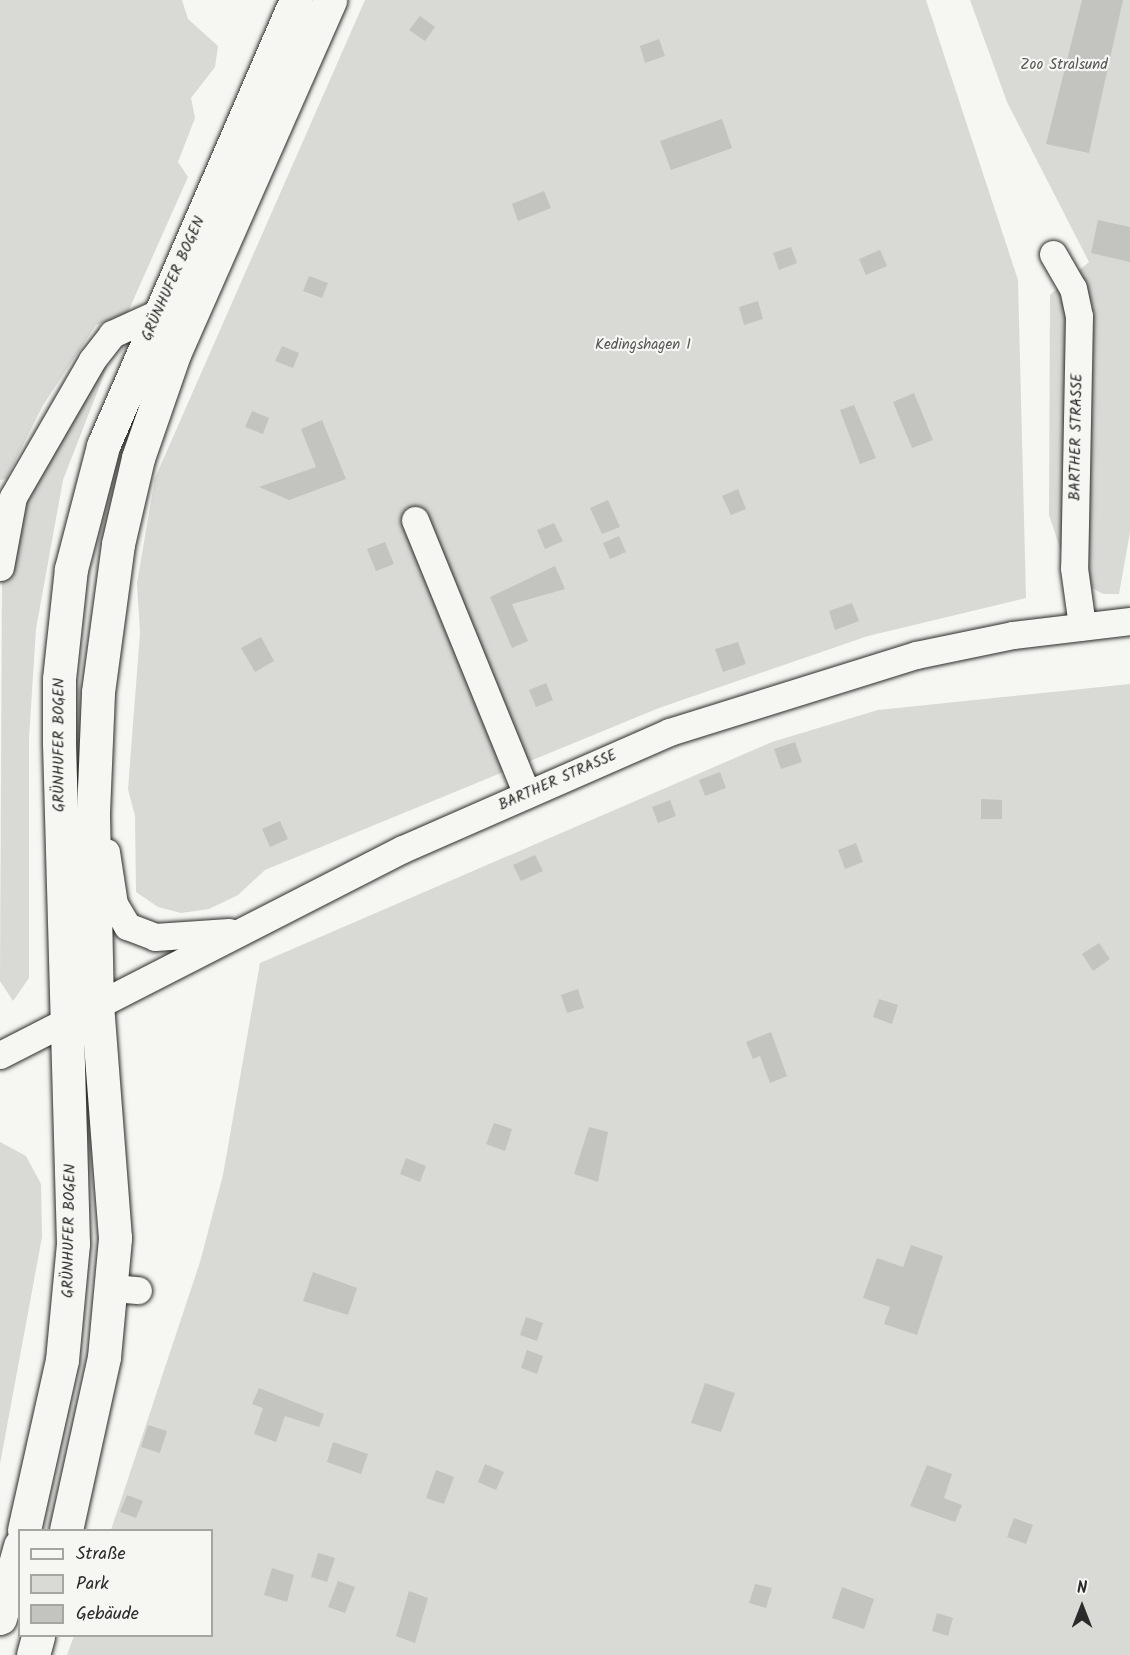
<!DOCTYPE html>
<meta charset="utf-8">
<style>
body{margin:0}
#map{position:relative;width:1130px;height:1655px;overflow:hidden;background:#f6f6f2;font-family:Kalam,sans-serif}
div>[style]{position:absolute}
.green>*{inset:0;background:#d9d9d5}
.building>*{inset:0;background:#c3c3c0}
.roads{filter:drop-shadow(0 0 2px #2b2b2b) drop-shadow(0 0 2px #2b2b2b)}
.minor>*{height:27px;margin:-13.5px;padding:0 13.5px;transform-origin:13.5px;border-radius:13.5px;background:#f6f6f2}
.major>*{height:33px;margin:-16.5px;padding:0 16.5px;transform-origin:16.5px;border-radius:16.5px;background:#f6f6f2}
span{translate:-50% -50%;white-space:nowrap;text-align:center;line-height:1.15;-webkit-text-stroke:4.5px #f6f6f2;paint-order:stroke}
.park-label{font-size:15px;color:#565656}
.street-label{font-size:15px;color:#2b2b2b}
.legend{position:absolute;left:18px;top:1529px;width:195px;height:108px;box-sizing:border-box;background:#f6f6f2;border:2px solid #a5a5a2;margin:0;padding:8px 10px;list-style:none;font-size:18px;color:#2b2b2b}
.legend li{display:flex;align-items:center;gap:12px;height:30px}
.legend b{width:30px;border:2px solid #a5a5a2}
.north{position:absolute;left:1052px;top:1577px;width:60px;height:60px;-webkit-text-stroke:4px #f6f6f2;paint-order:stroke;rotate:0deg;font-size:16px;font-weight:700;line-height:24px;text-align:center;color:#2b2b2b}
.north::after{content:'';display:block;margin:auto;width:21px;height:27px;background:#2b2b2b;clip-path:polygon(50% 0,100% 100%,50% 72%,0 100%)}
</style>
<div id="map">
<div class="green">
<i style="clip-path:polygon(0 0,182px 0,188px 19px,218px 46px,215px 67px,191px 98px,195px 118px,178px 162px,188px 177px,127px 314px,96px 325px,43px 405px,6px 479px,0 480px)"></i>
<i style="clip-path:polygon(365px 0,926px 0,1018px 280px,1026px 598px,868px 636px,659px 708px,265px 870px,238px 895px,209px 909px,181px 913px,158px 907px,136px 892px,135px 816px,128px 789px,140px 633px,137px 583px,155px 478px)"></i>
<i style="clip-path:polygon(970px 0,1130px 0,1130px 532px,1119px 594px,1103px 594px,1069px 575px,1049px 515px,1050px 295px,1089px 262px,1007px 102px)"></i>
<i style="clip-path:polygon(100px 363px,107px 367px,63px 480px,36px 629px,29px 738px,29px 978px,13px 1001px,0 981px,2px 577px,13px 515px)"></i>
<i style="clip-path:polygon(1130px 684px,1130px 1655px,67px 1655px,74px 1636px,212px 1636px,212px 1530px,111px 1530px,200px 1262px,223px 1175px,260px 963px,772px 742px,878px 710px)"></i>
<i style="clip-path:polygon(0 1142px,26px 1156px,41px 1184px,42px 1237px,0 1464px)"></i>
</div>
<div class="building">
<i style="clip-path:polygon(1082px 0,1123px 0,1089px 153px,1046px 144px)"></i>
<i style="clip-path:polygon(420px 16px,435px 27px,425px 41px,409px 30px)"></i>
<i style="clip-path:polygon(659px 39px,665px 56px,645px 63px,640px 46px)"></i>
<i style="clip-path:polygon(722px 119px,732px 148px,671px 170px,660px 141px)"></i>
<i style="clip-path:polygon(544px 191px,551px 208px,518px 221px,512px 204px)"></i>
<i style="clip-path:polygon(1098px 220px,1130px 227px,1130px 262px,1091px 253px)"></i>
<i style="clip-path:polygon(791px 247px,797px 263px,779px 270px,773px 253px)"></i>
<i style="clip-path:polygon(880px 250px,887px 266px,866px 275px,859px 259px)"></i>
<i style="clip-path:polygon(309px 276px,328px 283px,322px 298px,303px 291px)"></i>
<i style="clip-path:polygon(758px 301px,763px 319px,744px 325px,739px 307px)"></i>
<i style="clip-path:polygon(282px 346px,299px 353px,293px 368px,275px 361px)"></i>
<i style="clip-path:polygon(914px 393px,933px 440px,912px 448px,893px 402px)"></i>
<i style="clip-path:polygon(854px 405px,876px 458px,860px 464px,840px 410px)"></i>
<i style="clip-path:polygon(252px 411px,269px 418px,263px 434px,245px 427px)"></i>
<i style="clip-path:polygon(322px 420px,346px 479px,289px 500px,259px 487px,316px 467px,301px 429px)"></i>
<i style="clip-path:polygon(738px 489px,746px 509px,731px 515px,722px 496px)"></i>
<i style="clip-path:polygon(608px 500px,620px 527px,602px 534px,590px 508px)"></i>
<i style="clip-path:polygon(554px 523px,563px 541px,545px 549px,537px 530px)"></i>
<i style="clip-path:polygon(619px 536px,626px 552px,610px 559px,603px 543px)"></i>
<i style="clip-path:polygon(385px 542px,394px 564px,376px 571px,367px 549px)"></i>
<i style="clip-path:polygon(555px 566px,565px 589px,512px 604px,528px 641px,512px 648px,490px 597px)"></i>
<i style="clip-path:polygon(852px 603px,859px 621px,835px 630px,829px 611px)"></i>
<i style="clip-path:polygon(261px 637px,274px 661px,255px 672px,241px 648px)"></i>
<i style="clip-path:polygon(738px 642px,746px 664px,723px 672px,715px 649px)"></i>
<i style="clip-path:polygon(546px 683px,553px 700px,536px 707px,529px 690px)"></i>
<i style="clip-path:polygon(795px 742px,802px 762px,781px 769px,774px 749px)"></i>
<i style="clip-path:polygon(720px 772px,726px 788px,705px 796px,699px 780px)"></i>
<i style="clip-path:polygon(981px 799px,1002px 800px,1002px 819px,981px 819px)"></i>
<i style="clip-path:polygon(670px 800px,676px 816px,658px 823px,652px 807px)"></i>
<i style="clip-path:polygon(280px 821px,288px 839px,270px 847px,262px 829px)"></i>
<i style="clip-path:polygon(856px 843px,863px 862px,845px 869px,838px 850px)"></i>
<i style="clip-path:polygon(535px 855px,543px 871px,521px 881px,513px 865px)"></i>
<i style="clip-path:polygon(1099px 943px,1110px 959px,1093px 971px,1082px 954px)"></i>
<i style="clip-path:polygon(578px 989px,584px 1008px,567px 1013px,561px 995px)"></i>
<i style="clip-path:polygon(879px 999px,898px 1005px,892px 1024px,873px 1017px)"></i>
<i style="clip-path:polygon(771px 1032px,787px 1076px,770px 1083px,760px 1056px,753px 1059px,746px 1042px)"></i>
<i style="clip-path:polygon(494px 1123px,512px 1129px,505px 1151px,486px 1144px)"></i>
<i style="clip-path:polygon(589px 1127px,608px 1132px,598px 1182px,574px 1174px)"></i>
<i style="clip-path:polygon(406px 1158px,426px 1166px,420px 1182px,400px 1174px)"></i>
<i style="clip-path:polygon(911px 1245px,943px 1256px,917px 1335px,884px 1324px,890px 1307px,863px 1298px,877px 1258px,903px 1267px)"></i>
<i style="clip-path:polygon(313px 1272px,357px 1288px,348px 1315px,303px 1301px)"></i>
<i style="clip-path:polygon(526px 1317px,543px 1323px,537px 1341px,520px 1335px)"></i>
<i style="clip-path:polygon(527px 1350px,543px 1356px,537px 1374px,521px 1368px)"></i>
<i style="clip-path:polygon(705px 1383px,735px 1393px,721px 1432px,691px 1423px)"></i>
<i style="clip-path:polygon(259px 1388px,324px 1414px,319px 1427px,285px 1416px,276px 1442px,254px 1434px,263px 1408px,252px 1404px)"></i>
<i style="clip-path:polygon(148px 1425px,167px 1431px,160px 1453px,141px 1447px)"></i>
<i style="clip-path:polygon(333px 1442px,368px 1454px,361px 1474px,327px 1462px)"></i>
<i style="clip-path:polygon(485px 1464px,504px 1472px,496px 1490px,478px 1482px)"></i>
<i style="clip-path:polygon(927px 1465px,952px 1474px,944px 1498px,962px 1505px,955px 1522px,910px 1506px)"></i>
<i style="clip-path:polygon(436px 1470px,454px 1477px,444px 1504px,426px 1498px)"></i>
<i style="clip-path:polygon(127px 1495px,143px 1501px,136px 1518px,120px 1512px)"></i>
<i style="clip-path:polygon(1014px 1518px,1033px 1525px,1026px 1544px,1007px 1537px)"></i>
<i style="clip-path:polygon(318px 1553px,335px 1558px,327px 1582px,311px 1577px)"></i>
<i style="clip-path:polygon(272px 1568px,294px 1575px,287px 1602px,264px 1595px)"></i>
<i style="clip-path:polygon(338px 1581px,355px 1587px,345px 1613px,328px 1607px)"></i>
<i style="clip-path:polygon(755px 1584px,772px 1588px,766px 1608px,749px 1603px)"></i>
<i style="clip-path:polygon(842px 1587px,874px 1599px,864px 1629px,832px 1618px)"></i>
<i style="clip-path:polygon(409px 1591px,428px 1598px,415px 1643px,396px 1636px)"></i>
<i style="clip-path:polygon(937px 1613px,953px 1618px,948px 1636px,932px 1631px)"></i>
</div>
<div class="roads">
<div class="minor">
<i style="left:1053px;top:254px;width:39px;rotate:60deg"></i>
<i style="left:1073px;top:288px;width:29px;rotate:78deg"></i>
<i style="left:1079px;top:316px;width:252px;rotate:91.1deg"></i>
<i style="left:1074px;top:568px;width:59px;rotate:82.1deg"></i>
<i style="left:415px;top:520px;width:296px;rotate:67.8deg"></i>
<i style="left:0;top:567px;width:71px;rotate:-79.5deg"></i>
<i style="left:13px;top:497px;width:158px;rotate:-60deg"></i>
<i style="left:92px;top:360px;width:33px;rotate:-52deg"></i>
<i style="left:112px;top:334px;width:51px;rotate:-24.5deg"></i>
<i style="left:106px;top:852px;width:53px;rotate:81.3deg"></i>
<i style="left:114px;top:904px;width:26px;rotate:59deg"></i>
<i style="left:127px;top:926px;width:30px;rotate:21deg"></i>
<i style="left:155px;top:937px;width:74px;rotate:-3.9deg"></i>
<i style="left:0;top:1055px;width:453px;rotate:-27.1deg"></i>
<i style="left:403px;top:849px;width:291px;rotate:-23.7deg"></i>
<i style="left:669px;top:732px;width:259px;rotate:-17.3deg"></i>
<i style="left:916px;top:655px;width:99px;rotate:-11.7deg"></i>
<i style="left:1013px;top:635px;width:118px;rotate:-6.8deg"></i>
<i style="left:113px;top:1288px;width:25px;rotate:5deg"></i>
</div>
<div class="major">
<i style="left:24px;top:1530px;width:174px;rotate:-77.4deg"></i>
<i style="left:62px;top:1360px;width:117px;rotate:-84.6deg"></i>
<i style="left:73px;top:1244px;width:501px;rotate:-91.6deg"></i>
<i style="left:59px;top:743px;width:64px;rotate:-90deg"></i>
<i style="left:59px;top:679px;width:111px;rotate:-83.8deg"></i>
<i style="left:71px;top:569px;width:127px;rotate:-75.4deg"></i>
<i style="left:103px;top:446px;width:486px;rotate:-66.6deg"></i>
<i style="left:66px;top:1530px;width:177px;rotate:-77.6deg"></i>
<i style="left:104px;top:1357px;width:120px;rotate:-84.7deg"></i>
<i style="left:115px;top:1238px;width:233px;rotate:-94.4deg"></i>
<i style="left:97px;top:1006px;width:194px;rotate:-91.2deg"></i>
<i style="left:93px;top:812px;width:120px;rotate:-87.6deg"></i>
<i style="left:98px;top:692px;width:149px;rotate:-82.3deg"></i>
<i style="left:118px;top:544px;width:88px;rotate:-76.9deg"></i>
<i style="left:138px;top:458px;width:110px;rotate:-70.9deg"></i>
<i style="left:174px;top:354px;width:387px;rotate:-66.2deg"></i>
<i style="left:0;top:1618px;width:75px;rotate:-74.5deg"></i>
<i style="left:33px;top:1655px;width:20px;rotate:-75deg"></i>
</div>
</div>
<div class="park-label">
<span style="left:1064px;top:66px">Zoo Stralsund</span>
<span style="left:643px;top:346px">Kedingshagen I</span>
</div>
<div class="street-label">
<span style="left:174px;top:279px;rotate:-66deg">GRÜNHUFER BOGEN</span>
<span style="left:1077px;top:437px;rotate:-89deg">BARTHER STRASSE</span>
<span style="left:60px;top:745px;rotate:-90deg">GRÜNHUFER BOGEN</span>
<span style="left:558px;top:781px;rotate:-24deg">BARTHER STRASSE</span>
<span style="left:70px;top:1231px;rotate:-89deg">GRÜNHUFER BOGEN</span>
</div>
<ul class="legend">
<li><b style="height:8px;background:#f6f6f2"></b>Straße</li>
<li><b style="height:16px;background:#d9d9d5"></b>Park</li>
<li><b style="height:16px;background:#c3c3c0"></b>Gebäude</li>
</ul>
<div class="north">N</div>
</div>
